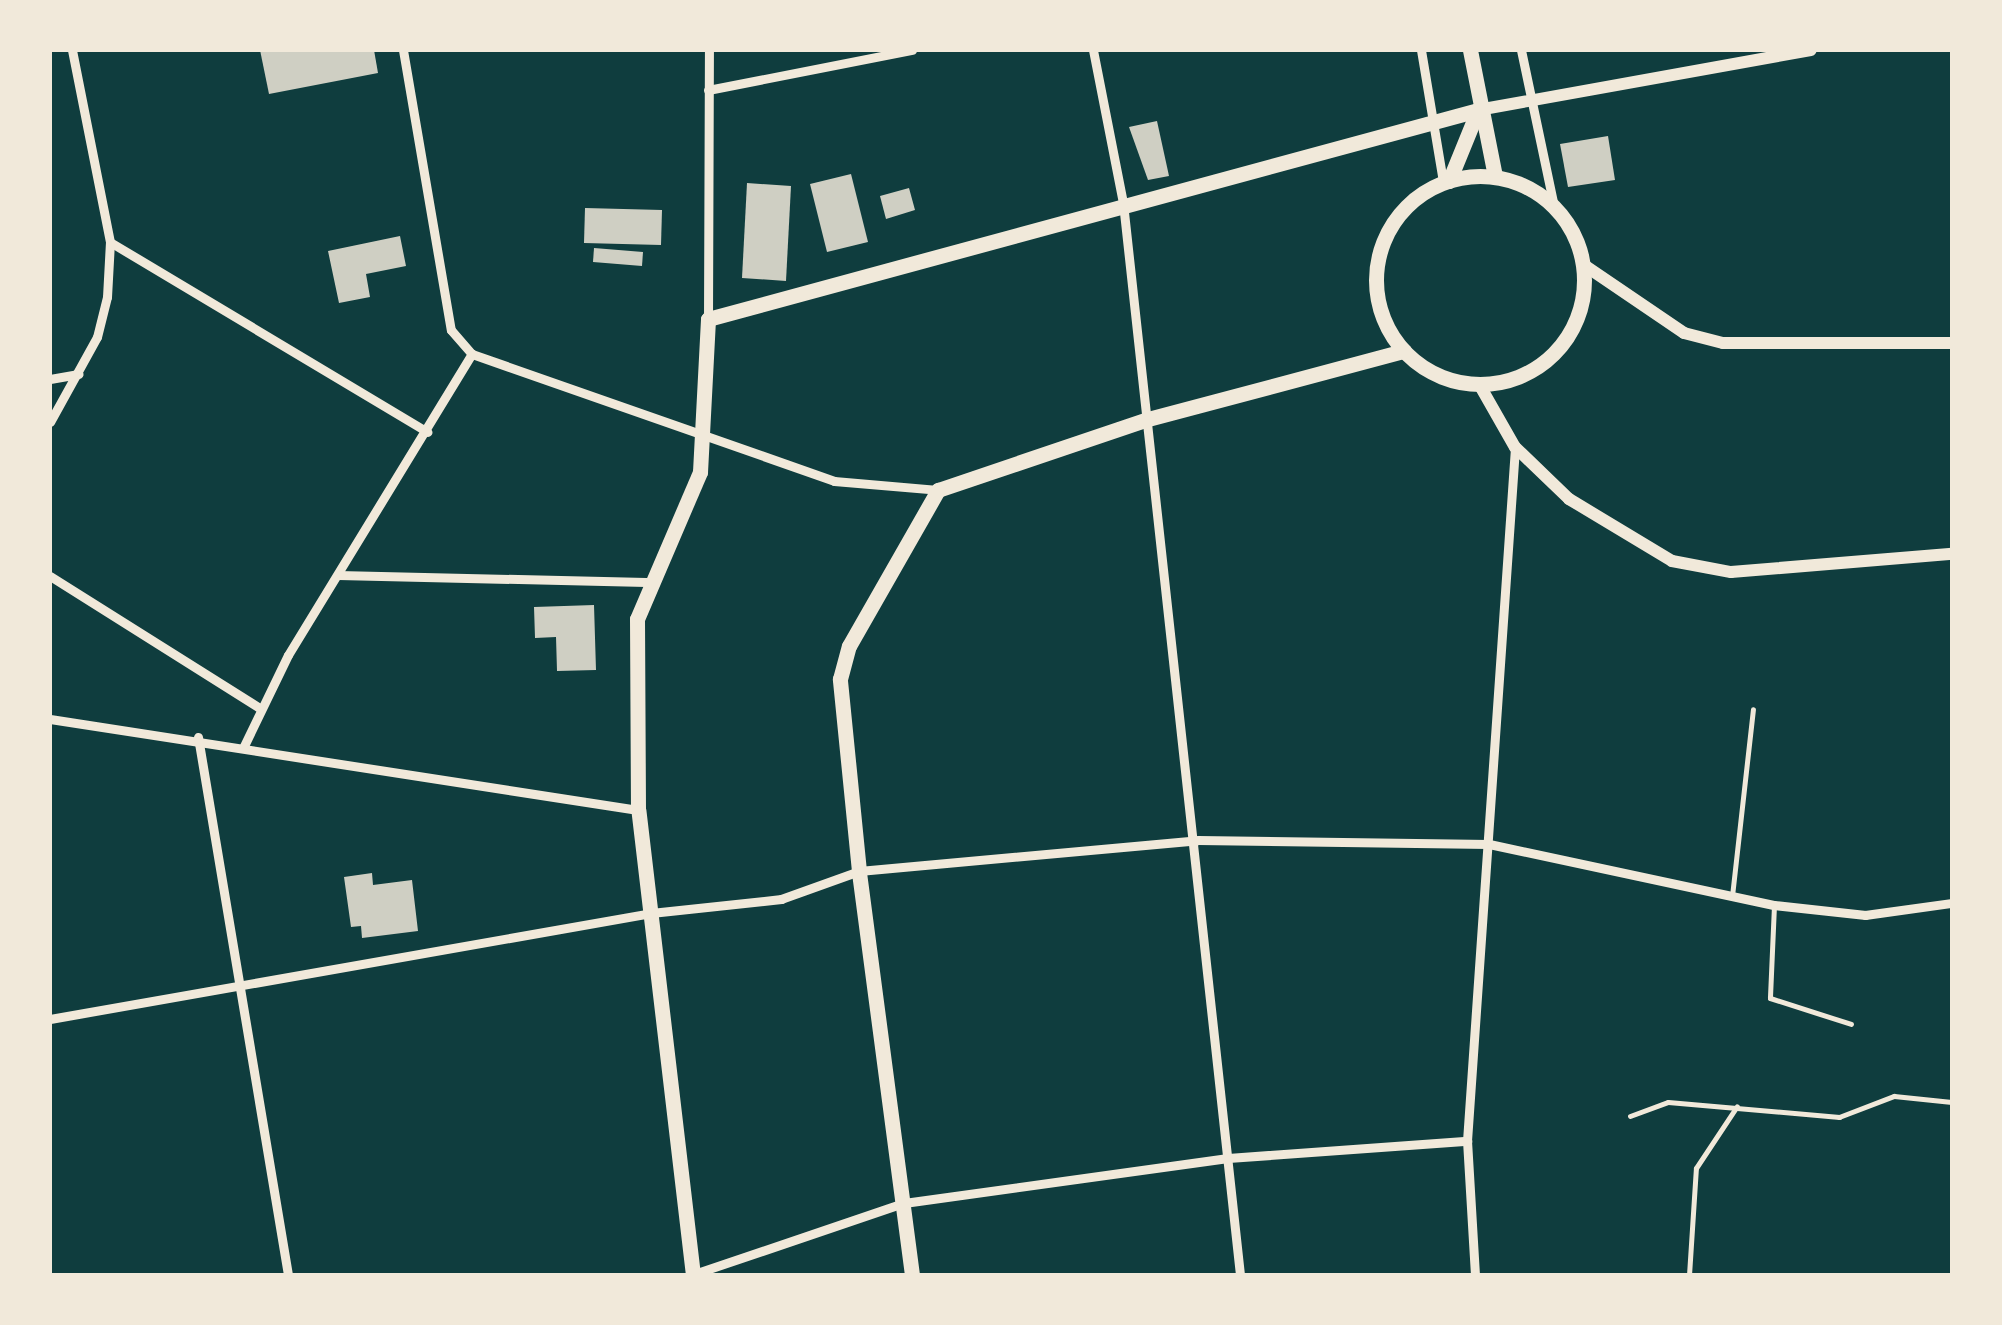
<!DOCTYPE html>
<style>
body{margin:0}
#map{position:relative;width:2002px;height:1325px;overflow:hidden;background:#0f3d3e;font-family:"PT Serif",serif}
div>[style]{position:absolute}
.building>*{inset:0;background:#cfcfc3}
.service>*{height:5px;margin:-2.5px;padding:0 2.5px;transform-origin:2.5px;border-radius:2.5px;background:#f1e9da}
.minor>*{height:9px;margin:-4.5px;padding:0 4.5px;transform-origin:4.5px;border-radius:4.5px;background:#f1e9da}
.secondary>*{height:12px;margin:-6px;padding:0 6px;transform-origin:6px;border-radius:6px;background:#f1e9da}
.primary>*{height:15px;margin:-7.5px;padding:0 7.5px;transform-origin:7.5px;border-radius:7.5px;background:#f1e9da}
.primary>.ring{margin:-7.5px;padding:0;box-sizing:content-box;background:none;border:15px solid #f1e9da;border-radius:50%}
span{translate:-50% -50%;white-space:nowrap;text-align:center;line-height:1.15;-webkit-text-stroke:9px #f1e9da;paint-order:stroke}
.frame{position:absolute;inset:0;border:52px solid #f1e9da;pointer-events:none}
</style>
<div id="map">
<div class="building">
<i style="clip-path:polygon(260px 50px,374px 50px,378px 73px,269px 94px)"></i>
<i style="clip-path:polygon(1157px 121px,1169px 176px,1148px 180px,1129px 127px)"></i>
<i style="clip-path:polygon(1608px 136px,1615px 180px,1568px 187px,1560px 144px)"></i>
<i style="clip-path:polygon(851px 174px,868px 242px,827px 252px,810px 184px)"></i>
<i style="clip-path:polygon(747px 183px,791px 186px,786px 281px,742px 278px)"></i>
<i style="clip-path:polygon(909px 188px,915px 210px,886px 219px,880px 196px)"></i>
<i style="clip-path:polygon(585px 208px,662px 210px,661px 245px,584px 243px)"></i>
<i style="clip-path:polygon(400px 236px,406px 266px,366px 274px,370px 297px,339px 303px,328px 251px)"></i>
<i style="clip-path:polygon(594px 248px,643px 252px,642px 266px,593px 262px)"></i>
<i style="clip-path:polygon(594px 605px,596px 670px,557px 671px,556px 637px,535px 638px,534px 607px)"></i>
<i style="clip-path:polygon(372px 873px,373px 885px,412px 880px,418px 931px,362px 938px,361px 926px,351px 927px,344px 877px)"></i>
</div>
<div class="service">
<i style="left:1732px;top:896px;width:188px;rotate:-83.6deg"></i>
<i style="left:1774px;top:905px;width:93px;rotate:92.5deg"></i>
<i style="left:1770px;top:998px;width:85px;rotate:17.8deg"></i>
<i style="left:1630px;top:1116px;width:40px;rotate:-20.2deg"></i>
<i style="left:1668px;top:1102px;width:172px;rotate:5deg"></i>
<i style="left:1839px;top:1117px;width:59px;rotate:-20.9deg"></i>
<i style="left:1894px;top:1096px;width:58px;rotate:5.9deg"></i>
<i style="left:1689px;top:1275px;width:107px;rotate:-86.3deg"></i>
<i style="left:1696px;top:1168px;width:74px;rotate:-56.5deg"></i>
</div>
<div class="minor">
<i style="left:403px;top:50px;width:284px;rotate:80.3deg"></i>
<i style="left:451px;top:330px;width:32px;rotate:49deg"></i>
<i style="left:472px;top:354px;width:384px;rotate:19.3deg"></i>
<i style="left:834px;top:481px;width:104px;rotate:4.9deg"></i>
<i style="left:1093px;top:50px;width:156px;rotate:78.9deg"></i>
<i style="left:1123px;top:203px;width:1078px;rotate:83.77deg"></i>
<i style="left:1421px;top:50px;width:134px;rotate:80.5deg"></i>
<i style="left:1521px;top:50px;width:159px;rotate:78.1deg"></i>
<i style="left:708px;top:90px;width:208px;rotate:-11.1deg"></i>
<i style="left:110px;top:242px;width:370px;rotate:30.9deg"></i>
<i style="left:708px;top:319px;width:269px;rotate:-89.8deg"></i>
<i style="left:50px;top:379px;width:29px;rotate:-10deg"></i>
<i style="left:50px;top:422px;width:97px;rotate:-61.1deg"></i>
<i style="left:97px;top:337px;width:41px;rotate:-76deg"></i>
<i style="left:107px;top:297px;width:55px;rotate:-86.9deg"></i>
<i style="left:110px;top:242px;width:196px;rotate:-101.2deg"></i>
<i style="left:338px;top:575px;width:308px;rotate:1.3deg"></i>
<i style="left:50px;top:576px;width:246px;rotate:32.2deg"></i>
<i style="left:50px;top:719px;width:595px;rotate:8.8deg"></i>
<i style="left:198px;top:737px;width:545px;rotate:80.5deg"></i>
<i style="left:243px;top:748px;width:103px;rotate:-64.2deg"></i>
<i style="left:288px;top:655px;width:353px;rotate:-58.6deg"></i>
<i style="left:50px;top:1019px;width:610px;rotate:-10deg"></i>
<i style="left:651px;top:913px;width:131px;rotate:-6.1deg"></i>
<i style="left:781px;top:899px;width:83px;rotate:-19.7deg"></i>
<i style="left:859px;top:871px;width:340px;rotate:-5.2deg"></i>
<i style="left:1198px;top:840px;width:291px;rotate:0.8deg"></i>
<i style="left:1489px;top:844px;width:291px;rotate:12.1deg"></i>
<i style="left:1774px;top:905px;width:92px;rotate:6.3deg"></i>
<i style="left:1865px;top:915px;width:88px;rotate:-7.9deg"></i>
<i style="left:691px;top:1275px;width:225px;rotate:-18.7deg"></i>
<i style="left:904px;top:1203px;width:327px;rotate:-7.9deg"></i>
<i style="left:1228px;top:1158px;width:240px;rotate:-4.1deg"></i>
<i style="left:1475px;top:1275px;width:134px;rotate:-93.4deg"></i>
<i style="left:1467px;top:1141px;width:696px;rotate:-86.04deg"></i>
</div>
<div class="secondary">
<i style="left:1478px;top:110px;width:338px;rotate:-10.2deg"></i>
<i style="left:1584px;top:265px;width:121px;rotate:34.2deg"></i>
<i style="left:1684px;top:333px;width:40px;rotate:14.4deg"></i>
<i style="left:1723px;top:343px;width:229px"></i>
<i style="left:1479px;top:384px;width:73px;rotate:60.3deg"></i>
<i style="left:1515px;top:447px;width:75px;rotate:43.9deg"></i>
<i style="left:1569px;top:499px;width:120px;rotate:31deg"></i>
<i style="left:1672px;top:561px;width:60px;rotate:10.6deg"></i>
<i style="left:1731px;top:572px;width:222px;rotate:-4.7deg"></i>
</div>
<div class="primary">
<i style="left:1470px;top:50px;width:128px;rotate:78.8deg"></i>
<i class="ring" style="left:1376px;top:176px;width:193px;height:193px"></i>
<i style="left:1449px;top:181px;width:77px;rotate:-67.8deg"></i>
<i style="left:693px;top:1275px;width:468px;rotate:-96.7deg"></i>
<i style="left:638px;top:810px;width:191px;rotate:-90.3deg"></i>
<i style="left:637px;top:619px;width:160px;rotate:-66.8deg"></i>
<i style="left:700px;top:472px;width:153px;rotate:-87deg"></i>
<i style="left:708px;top:319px;width:798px;rotate:-15.19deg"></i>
<i style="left:912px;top:1275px;width:407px;rotate:-97.5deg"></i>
<i style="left:859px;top:871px;width:193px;rotate:-95.7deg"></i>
<i style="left:840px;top:679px;width:34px;rotate:-75deg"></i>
<i style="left:849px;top:646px;width:180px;rotate:-60.3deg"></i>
<i style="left:938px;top:490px;width:222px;rotate:-18.7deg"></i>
<i style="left:1148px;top:419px;width:265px;rotate:-14.9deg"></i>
</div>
<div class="frame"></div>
</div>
